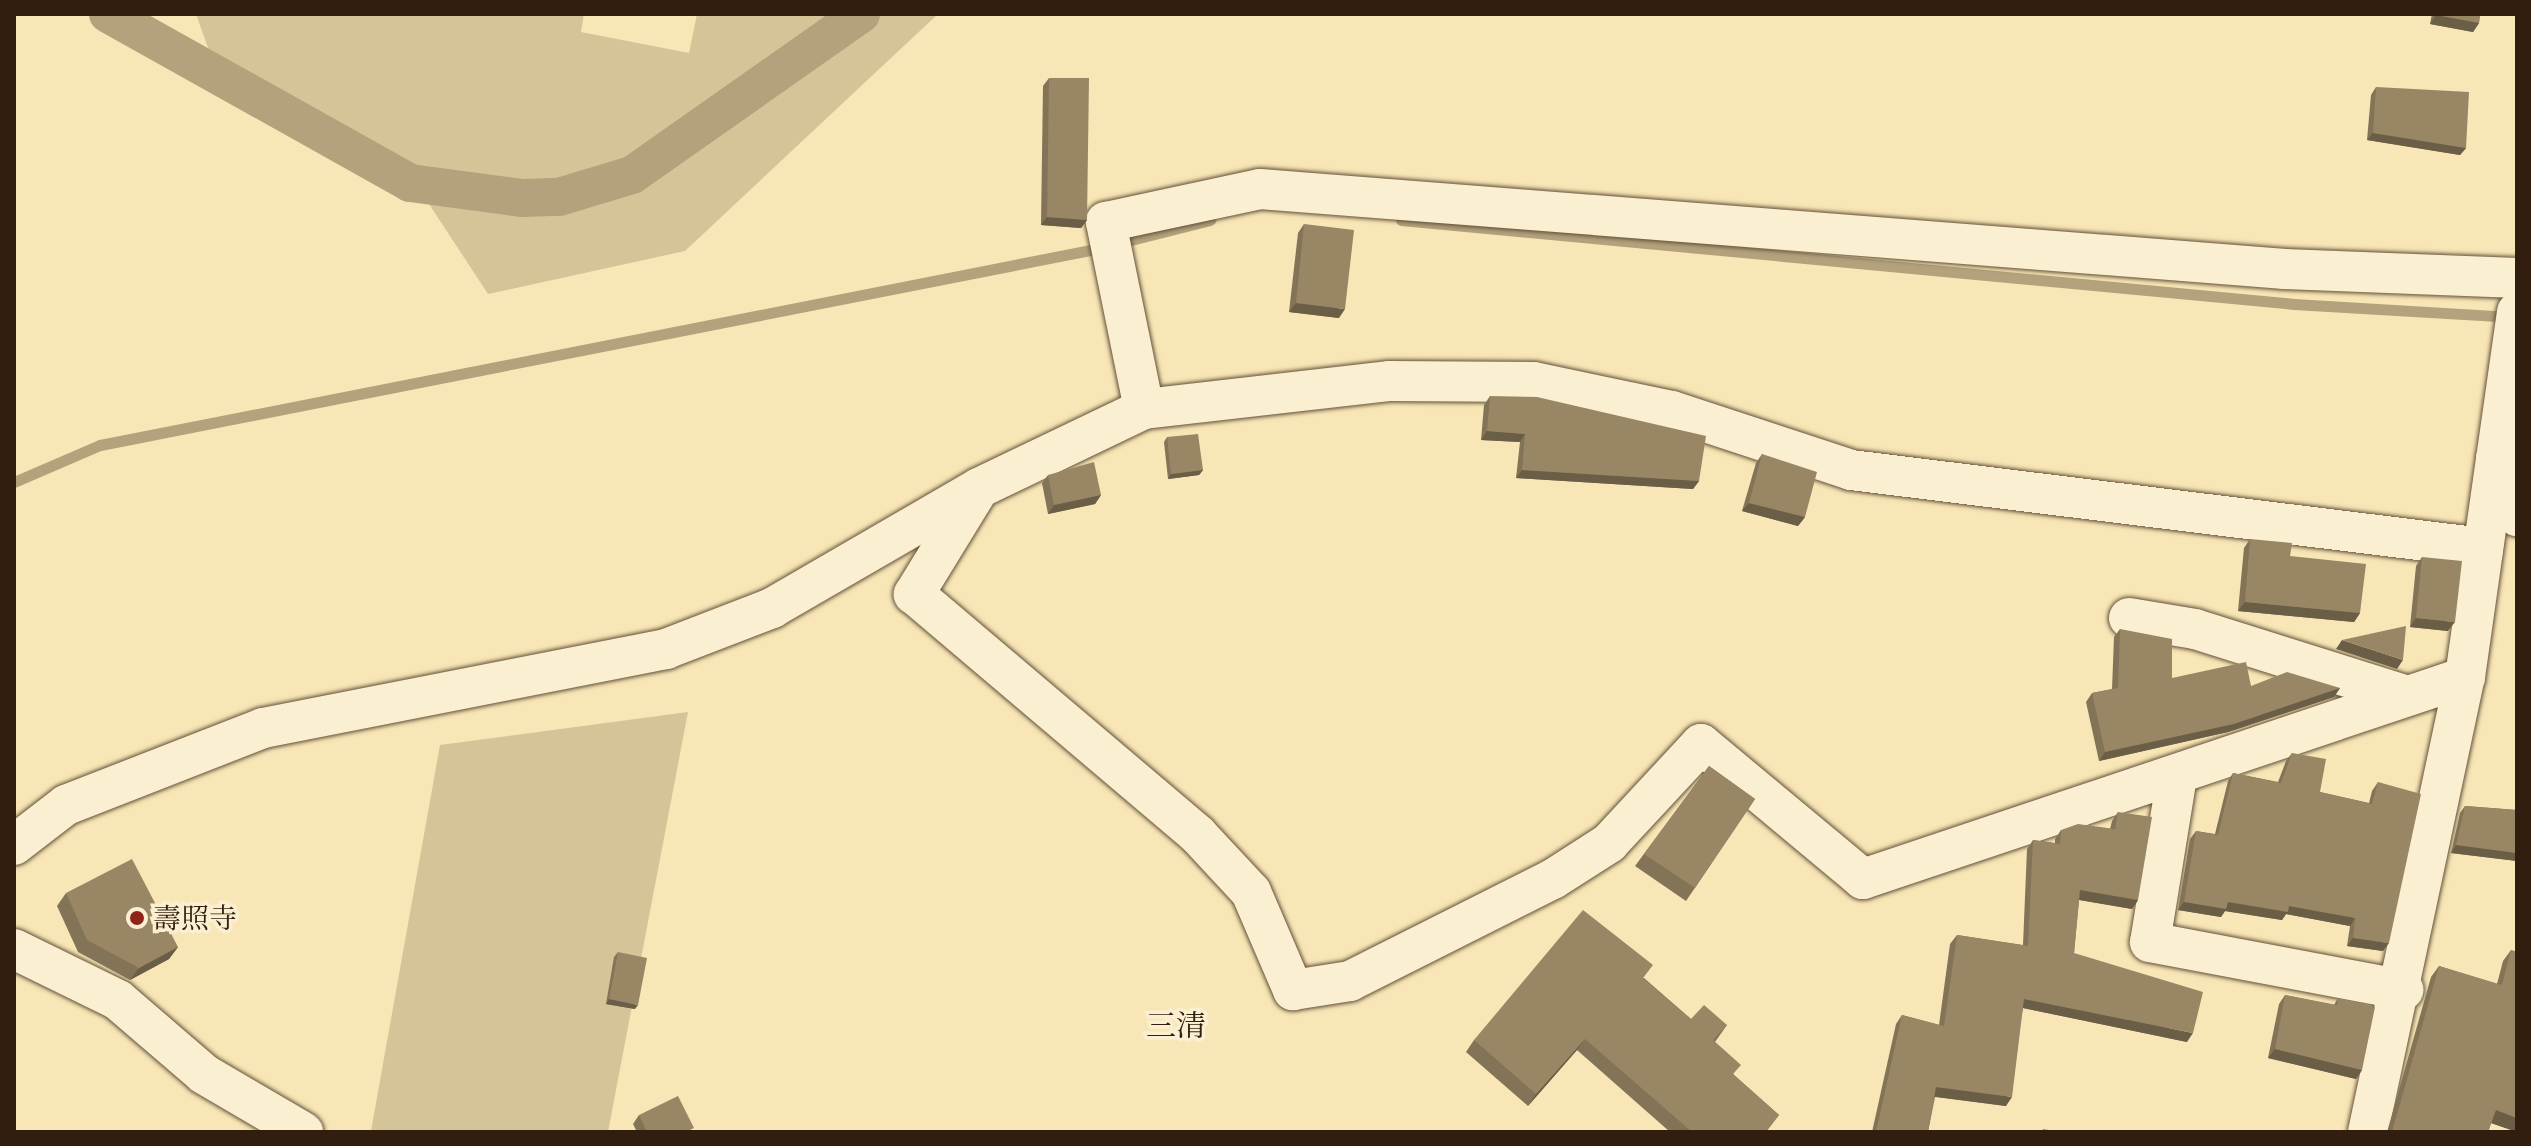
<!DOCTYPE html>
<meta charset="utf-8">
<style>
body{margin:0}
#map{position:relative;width:2531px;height:1146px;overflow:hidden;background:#f8e6b6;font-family:"EB Garamond","Noto Serif JP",serif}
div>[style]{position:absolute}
.green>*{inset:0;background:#d6c499}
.stream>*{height:11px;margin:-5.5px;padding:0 5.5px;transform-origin:5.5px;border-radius:5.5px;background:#b4a27d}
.canal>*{height:38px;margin:-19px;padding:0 19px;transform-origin:19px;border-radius:19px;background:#b4a27d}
.roads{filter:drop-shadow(0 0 2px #635038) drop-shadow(0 0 2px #635038)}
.minor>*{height:40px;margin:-20px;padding:0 20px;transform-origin:20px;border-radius:20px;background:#faefd0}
.wall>*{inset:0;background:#837357}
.shaded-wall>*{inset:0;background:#6a5e47}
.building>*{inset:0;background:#988665}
.dots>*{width:22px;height:22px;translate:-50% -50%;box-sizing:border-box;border:4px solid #faefd0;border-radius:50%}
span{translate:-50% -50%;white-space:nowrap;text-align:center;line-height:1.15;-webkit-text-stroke:7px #faefd0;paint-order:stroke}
.poi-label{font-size:28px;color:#311e0e}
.left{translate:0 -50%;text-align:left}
.neighbourhood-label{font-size:30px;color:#311e0e}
.frame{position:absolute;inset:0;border:16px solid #311e0e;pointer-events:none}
</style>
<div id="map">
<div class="green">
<i style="clip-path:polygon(196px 14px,584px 14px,581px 32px,689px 53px,697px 14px,938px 14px,685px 251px,488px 294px,408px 172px,212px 59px)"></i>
<i style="clip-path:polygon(688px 712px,608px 1132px,371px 1131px,440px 745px)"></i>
</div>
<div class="stream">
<i style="left:1401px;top:220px;width:897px;rotate:5.37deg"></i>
<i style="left:2294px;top:304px;width:217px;rotate:3.4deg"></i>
<i style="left:14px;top:482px;width:94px;rotate:-23.3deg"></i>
<i style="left:100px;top:445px;width:1014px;rotate:-11.14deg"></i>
<i style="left:1095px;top:249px;width:119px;rotate:-14.2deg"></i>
</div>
<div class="canal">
<i style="left:108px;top:14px;width:346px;rotate:29.2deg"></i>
<i style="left:410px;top:183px;width:114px;rotate:7.6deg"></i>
<i style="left:523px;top:198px;width:36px;rotate:-2deg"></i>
<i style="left:559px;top:197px;width:76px;rotate:-16.8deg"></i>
<i style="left:632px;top:175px;width:280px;rotate:-35.1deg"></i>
</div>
<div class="roads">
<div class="minor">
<i style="left:2517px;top:312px;width:148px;rotate:98.1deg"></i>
<i style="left:2496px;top:459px;width:61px;rotate:69.8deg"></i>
<i style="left:1144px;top:409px;width:191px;rotate:-101.5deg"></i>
<i style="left:1106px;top:222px;width:157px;rotate:-12.1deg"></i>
<i style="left:1260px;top:189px;width:1028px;rotate:4.46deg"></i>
<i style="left:2285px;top:269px;width:232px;rotate:2.2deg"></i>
<i style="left:976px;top:493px;width:119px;rotate:121.5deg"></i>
<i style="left:914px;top:594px;width:372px;rotate:40.3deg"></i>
<i style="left:1198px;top:835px;width:78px;rotate:47.1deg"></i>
<i style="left:1251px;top:892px;width:107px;rotate:66.8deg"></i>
<i style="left:1293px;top:990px;width:58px;rotate:-9deg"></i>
<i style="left:1350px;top:981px;width:227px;rotate:-26.7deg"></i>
<i style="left:1553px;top:879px;width:67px;rotate:-32.7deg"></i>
<i style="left:1609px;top:843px;width:135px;rotate:-47.1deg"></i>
<i style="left:1701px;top:744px;width:211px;rotate:39.8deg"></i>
<i style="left:1863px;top:879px;width:635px;rotate:-18.55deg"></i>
<i style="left:2129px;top:618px;width:67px;rotate:9.5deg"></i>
<i style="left:2195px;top:629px;width:219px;rotate:17.5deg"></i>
<i style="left:2177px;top:776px;width:168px;rotate:99.2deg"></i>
<i style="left:2150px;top:942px;width:258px;rotate:10.7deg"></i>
<i style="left:14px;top:845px;width:66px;rotate:-37.6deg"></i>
<i style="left:66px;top:805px;width:212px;rotate:-21.3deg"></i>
<i style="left:263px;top:728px;width:411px;rotate:-11.1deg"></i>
<i style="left:666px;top:649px;width:114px;rotate:-21.1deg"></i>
<i style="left:772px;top:608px;width:239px;rotate:-30.1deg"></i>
<i style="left:979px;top:488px;width:183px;rotate:-25.6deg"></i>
<i style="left:1144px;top:409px;width:248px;rotate:-6.5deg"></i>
<i style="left:1390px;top:381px;width:144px;rotate:0.4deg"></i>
<i style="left:1534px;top:382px;width:141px;rotate:11.9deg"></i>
<i style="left:1672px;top:411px;width:188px;rotate:18.2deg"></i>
<i style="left:1851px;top:470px;width:637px;rotate:7.04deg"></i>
<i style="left:14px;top:949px;width:116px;rotate:26.1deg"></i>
<i style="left:118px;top:1000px;width:113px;rotate:40.7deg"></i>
<i style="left:204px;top:1074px;width:115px;rotate:30.4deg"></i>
<i style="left:2368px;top:1132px;width:465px;rotate:-78deg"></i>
<i style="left:2465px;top:677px;width:220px;rotate:-81.9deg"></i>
</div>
</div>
<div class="wall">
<i style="clip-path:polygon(2432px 14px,2480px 14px,2479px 23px,2473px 32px,2430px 24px)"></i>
<i style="clip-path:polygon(1049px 78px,1087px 220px,1081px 228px,1041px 225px,1043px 86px)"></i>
<i style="clip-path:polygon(2376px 87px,2466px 148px,2460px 155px,2367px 140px,2371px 95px)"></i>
<i style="clip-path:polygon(1304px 224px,1339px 318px,1289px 312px,1298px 233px)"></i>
<i style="clip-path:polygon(1490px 396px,1699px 481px,1693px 489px,1516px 478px,1520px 442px,1481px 440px,1484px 405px)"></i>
<i style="clip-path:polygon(1167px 437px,1203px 470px,1199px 475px,1168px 479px,1164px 442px)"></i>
<i style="clip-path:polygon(1762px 454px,1805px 517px,1798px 526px,1742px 511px,1756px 463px)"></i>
<i style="clip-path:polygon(1048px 475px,1101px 495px,1095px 504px,1048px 514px,1042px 483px)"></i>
<i style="clip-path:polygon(2250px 539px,2290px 556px,2360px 613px,2354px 622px,2238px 611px,2244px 548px)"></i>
<i style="clip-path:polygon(2422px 557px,2448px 631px,2410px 627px,2416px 566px)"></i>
<i style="clip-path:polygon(2120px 629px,2172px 678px,2251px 686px,2340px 688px,2334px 697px,2228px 732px,2099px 761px,2086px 702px,2092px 693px,2112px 689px,2114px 637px)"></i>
<i style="clip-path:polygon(2292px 753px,2320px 792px,2369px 803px,2372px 791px,2378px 782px,2383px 951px,2347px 946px,2350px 926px,2286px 914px,2282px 920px,2225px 911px,2221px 917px,2178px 910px,2190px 839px,2196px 831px,2215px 834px,2228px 781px,2233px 773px,2278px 782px,2286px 761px)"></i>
<i style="clip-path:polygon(1709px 766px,1755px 799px,1686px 901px,1635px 866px)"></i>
<i style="clip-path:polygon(2465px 806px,2517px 810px,2517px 861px,2451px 853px,2460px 813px)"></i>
<i style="clip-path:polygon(2118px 812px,2138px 900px,2132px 909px,2079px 900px,2074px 953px,2187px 1042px,2023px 1008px,2006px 1106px,1935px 1097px,1928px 1132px,1872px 1132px,1896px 1024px,1902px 1015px,1939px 1025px,1950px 944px,1957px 935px,2023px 945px,2027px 849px,2033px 840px,2055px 843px,2055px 839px,2061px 830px,2110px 829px,2112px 821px)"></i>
<i style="clip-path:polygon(66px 893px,178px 947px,169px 959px,130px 980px,78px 952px,57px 906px)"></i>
<i style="clip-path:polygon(2511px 950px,2517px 952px,2517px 1132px,2491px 1123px,2488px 1132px,2387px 1132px,2431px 977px,2439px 966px,2497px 984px,2503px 961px)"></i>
<i style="clip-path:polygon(618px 952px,635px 1009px,606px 1004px,614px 957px)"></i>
<i style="clip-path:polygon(1644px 978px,1691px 1019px,1727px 1025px,1715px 1042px,1734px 1075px,1779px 1115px,1766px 1132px,1670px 1132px,1577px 1050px,1528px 1106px,1466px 1052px,1474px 1040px)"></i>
<i style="clip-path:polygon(2285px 995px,2334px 1005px,2338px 998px,2362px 1070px,2356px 1079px,2268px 1058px,2279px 1004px)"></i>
<i style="clip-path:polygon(639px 1115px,691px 1132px,637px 1132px,633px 1124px)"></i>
</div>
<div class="shaded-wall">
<i style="clip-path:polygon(2436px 15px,2479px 23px,2473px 32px,2430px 24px)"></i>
<i style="clip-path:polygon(2373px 133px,2466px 148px,2460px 155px,2367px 140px)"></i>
<i style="clip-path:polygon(1047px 217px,1087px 220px,1081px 228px,1041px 225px)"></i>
<i style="clip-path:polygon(1296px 303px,1345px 309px,1339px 318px,1289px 312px)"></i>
<i style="clip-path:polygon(1487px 431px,1525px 434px,1520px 442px,1481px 440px)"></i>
<i style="clip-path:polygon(1203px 470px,1199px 475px,1168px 479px,1171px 474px)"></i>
<i style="clip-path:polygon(1522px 470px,1699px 481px,1693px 489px,1516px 478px)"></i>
<i style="clip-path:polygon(1101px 495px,1095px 504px,1048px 514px,1054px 505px)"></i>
<i style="clip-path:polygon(1749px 503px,1805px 517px,1798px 526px,1742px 511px)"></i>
<i style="clip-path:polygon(2245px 602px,2360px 613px,2354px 622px,2238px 611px)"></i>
<i style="clip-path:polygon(2416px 618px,2455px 622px,2448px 631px,2410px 627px)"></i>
<i style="clip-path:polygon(2342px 640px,2403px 660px,2397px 669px,2336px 649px)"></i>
<i style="clip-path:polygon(2340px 688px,2334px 697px,2228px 732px,2099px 761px,2105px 752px)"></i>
<i style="clip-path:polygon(2456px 845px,2517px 853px,2517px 861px,2451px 853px)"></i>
<i style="clip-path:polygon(2080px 890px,2138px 900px,2132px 909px,2074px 899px)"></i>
<i style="clip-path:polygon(2184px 902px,2228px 902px,2289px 906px,2355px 918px,2350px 926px,2286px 914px,2282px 920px,2225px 911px,2221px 917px,2178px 910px)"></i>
<i style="clip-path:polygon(2353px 938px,2389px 943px,2383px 951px,2347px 946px)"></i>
<i style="clip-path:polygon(178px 947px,169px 959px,130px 980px,139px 968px)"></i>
<i style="clip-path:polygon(609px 999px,638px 1005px,635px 1009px,606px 1004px)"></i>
<i style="clip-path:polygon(2024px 999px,2193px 1033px,2187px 1042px,2018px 1007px)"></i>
<i style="clip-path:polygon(1585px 1039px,1577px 1050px,1528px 1106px,1536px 1094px)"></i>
<i style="clip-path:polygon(2275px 1049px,2362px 1070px,2356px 1079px,2268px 1058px)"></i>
<i style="clip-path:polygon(1936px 1087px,2012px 1097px,2006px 1106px,1930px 1096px)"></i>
<i style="clip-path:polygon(2496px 1110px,2517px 1118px,2517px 1132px,2488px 1122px)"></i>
</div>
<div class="building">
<i style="clip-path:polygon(2436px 14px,2480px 14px,2479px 23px,2436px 15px)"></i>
<i style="clip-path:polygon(1049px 78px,1089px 78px,1087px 220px,1047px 217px)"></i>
<i style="clip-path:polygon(2376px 87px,2469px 92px,2466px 148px,2373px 133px)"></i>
<i style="clip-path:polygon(1304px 224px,1354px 230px,1345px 309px,1296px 303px)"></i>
<i style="clip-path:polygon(1490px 396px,1537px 397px,1706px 436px,1699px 481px,1522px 470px,1525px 434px,1487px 431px)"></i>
<i style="clip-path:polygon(1198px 434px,1203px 470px,1171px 474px,1167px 437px)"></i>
<i style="clip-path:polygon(1762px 454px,1817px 472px,1805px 517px,1749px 503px)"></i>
<i style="clip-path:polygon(1094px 462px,1101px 495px,1054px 505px,1048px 475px)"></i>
<i style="clip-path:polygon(2250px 539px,2292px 543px,2290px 556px,2366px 564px,2360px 613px,2245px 602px)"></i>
<i style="clip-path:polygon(2422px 557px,2462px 561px,2455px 622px,2416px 618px)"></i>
<i style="clip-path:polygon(2406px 626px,2403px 660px,2342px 640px)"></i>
<i style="clip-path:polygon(2120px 629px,2172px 639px,2172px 678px,2246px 662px,2251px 686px,2287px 672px,2340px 688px,2234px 724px,2105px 752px,2092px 693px,2118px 688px)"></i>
<i style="clip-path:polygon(2292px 753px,2326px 759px,2320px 792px,2372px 804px,2378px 782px,2421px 794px,2389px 943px,2353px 938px,2355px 918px,2289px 906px,2288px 912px,2228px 902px,2226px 909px,2184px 902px,2196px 831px,2218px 835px,2233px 773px,2281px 783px)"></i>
<i style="clip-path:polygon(1709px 766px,1755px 799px,1695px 888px,1644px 854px)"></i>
<i style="clip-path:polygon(2465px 806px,2517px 810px,2517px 853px,2456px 845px)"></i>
<i style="clip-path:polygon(2118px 812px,2152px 817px,2138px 900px,2080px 890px,2074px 953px,2203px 992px,2193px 1033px,2024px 999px,2012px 1097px,1936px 1087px,1928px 1132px,1876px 1132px,1902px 1015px,1944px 1026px,1957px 935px,2028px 946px,2033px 840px,2060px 844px,2061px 830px,2078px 824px,2115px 829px)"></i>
<i style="clip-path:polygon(132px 859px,178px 947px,139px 968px,87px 940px,66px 893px)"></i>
<i style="clip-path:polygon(1583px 910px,1653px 965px,1643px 978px,1691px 1019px,1704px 1005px,1727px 1025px,1713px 1040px,1741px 1065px,1733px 1074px,1779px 1115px,1765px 1132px,1692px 1132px,1585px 1039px,1536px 1094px,1474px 1040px)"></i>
<i style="clip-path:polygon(2511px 950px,2517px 952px,2517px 1118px,2496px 1110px,2488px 1132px,2392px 1132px,2439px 966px,2502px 985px)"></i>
<i style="clip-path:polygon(618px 952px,647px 958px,638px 1005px,609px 999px)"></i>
<i style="clip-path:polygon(2285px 995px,2337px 1005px,2338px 998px,2375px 1007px,2362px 1070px,2275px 1049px)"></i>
<i style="clip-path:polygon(678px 1096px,694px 1128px,686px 1132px,647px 1132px,639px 1115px)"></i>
<i style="clip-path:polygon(2043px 1129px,2060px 1132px,2042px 1132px)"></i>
</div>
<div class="dots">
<i style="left:137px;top:918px;background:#8f2418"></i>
</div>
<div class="poi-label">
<span class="left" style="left:153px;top:918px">壽照寺</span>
</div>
<div class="neighbourhood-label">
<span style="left:1176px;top:1026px">三清</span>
</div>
<div class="frame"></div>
</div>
